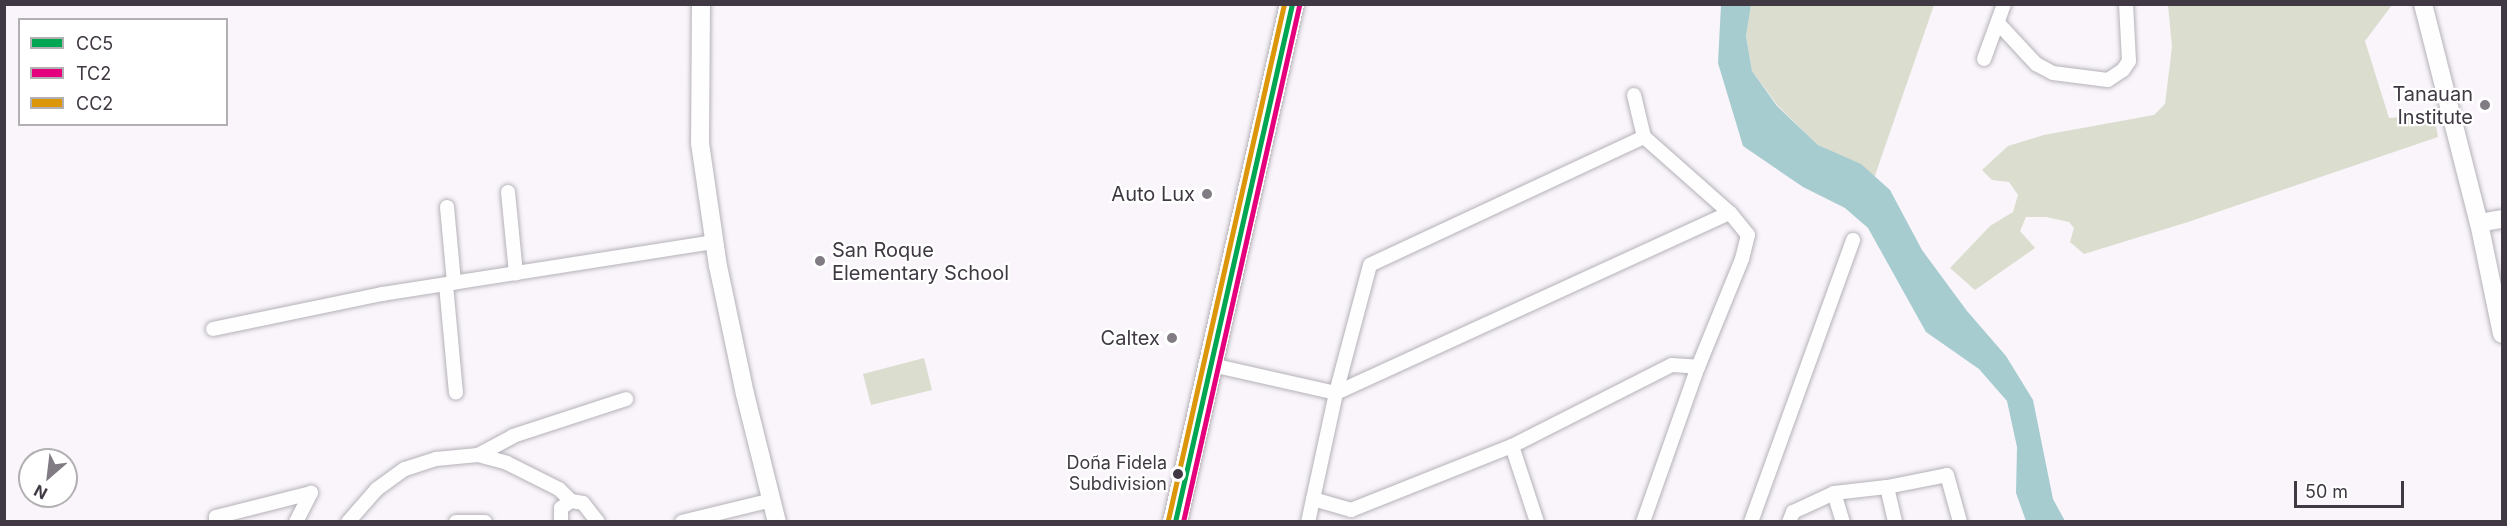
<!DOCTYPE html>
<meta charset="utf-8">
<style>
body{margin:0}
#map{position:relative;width:2507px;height:526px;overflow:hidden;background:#f9f5fb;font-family:Inter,sans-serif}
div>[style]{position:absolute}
.green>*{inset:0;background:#dbddce}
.water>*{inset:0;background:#a6cccf}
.roads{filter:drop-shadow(0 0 2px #b5b1b8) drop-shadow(0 0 2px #b5b1b8)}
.street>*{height:14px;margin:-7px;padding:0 7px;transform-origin:7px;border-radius:7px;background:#fefefe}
.secondary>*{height:18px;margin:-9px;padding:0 9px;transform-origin:9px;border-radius:9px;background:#fefefe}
.highway>*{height:24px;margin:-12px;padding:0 12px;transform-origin:12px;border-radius:12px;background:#fefefe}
.bus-1>*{height:4.5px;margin:-2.25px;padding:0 2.25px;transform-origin:2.25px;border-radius:2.25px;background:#00a651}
.bus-2>*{height:4.5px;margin:-2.25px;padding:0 2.25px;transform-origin:2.25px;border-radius:2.25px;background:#e5007d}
.bus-3>*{height:4.5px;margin:-2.25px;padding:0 2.25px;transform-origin:2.25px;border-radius:2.25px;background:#dc960a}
.dots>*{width:16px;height:16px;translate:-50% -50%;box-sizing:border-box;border:3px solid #fff;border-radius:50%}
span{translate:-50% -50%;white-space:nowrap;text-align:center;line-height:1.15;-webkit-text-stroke:4.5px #fff;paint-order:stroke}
.bus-label{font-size:18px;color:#403943}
.right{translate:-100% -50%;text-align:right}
.poi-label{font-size:20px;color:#403943}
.left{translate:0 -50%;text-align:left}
.frame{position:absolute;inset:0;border:6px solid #403943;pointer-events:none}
.legend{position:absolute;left:18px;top:18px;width:210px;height:108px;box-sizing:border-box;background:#fff;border:2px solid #b3b0b4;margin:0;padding:8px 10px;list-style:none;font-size:18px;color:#403943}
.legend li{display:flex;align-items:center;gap:12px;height:30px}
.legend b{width:30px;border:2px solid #b3b0b4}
.north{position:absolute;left:18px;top:448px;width:60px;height:60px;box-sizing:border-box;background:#fff;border:2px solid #b3b0b4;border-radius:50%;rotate:208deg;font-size:16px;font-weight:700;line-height:24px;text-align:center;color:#403943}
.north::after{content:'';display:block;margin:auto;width:21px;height:27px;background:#817b83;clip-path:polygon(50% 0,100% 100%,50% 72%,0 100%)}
.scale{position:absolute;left:2294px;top:481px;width:110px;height:27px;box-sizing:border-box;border:3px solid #403943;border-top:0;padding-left:8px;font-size:18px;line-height:21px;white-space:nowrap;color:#403943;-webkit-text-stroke:4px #fff;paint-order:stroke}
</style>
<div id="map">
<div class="green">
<i style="clip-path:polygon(1751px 5px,1934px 5px,1870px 190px,1863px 166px,1818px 145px,1778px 106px,1752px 71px,1746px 35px)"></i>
<i style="clip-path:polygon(2168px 5px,2392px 5px,2365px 41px,2389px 118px,2434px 114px,2438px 137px,2188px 222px,2084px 254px,2070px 242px,2074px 228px,2069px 222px,2046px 217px,2026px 217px,2020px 231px,2035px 248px,1975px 290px,1950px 268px,1990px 226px,2013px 212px,2018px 195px,2009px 182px,1992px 180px,1982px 170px,2008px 146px,2044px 135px,2154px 115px,2165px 104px,2172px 47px)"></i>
<i style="clip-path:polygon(924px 358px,932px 390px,871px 405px,863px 374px)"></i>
</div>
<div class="water">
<i style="clip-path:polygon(1721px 5px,1751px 5px,1746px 36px,1752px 71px,1777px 106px,1818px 145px,1861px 164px,1890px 190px,1922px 250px,1967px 311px,2006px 356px,2033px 400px,2053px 499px,2065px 521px,2026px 521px,2016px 493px,2017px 447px,2007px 401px,1979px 369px,1926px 332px,1868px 228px,1845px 208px,1803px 187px,1743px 146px,1718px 63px)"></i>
</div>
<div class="roads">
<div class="street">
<i style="left:1998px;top:23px;width:56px;rotate:47.2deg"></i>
<i style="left:2036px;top:64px;width:19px;rotate:28deg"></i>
<i style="left:2053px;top:73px;width:55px;rotate:7.3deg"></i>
<i style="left:2108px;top:80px;width:18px;rotate:-34deg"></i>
<i style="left:2123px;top:70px;width:11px;rotate:-56deg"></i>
<i style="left:2129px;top:61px;width:57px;rotate:-93deg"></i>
<i style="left:1984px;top:59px;width:59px;rotate:-70deg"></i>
<i style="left:1634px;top:95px;width:43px;rotate:76.6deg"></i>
<i style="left:508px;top:192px;width:82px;rotate:84.4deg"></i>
<i style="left:447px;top:207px;width:76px;rotate:84.7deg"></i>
<i style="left:446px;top:285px;width:108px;rotate:84.7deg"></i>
<i style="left:213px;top:329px;width:173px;rotate:-11.7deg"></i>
<i style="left:382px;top:294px;width:336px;rotate:-8.9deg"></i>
<i style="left:1212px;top:365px;width:127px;rotate:12.7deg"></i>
<i style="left:1336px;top:393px;width:433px;rotate:-24.6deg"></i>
<i style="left:1730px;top:213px;width:115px;rotate:-138.5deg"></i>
<i style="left:1644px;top:137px;width:302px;rotate:155deg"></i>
<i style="left:1370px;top:265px;width:132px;rotate:104.9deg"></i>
<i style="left:1336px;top:393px;width:132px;rotate:102.2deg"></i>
<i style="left:1512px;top:446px;width:80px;rotate:71.8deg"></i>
<i style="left:478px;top:455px;width:40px;rotate:-28deg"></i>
<i style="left:513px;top:436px;width:119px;rotate:-18.1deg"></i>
<i style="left:1887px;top:487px;width:36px;rotate:77deg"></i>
<i style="left:1834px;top:493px;width:30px;rotate:73deg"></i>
<i style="left:1313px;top:499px;width:40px;rotate:16deg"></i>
<i style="left:1351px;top:510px;width:173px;rotate:-21.7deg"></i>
<i style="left:1512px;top:446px;width:179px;rotate:-26.9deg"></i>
<i style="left:1672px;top:365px;width:26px;rotate:4deg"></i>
<i style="left:216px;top:522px;width:5px;rotate:-90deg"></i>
<i style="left:216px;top:517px;width:98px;rotate:-14.2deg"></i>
<i style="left:296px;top:522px;width:33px;rotate:-63deg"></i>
<i style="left:348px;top:522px;width:44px;rotate:-48.7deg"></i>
<i style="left:377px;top:489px;width:34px;rotate:-36deg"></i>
<i style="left:405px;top:469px;width:33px;rotate:-18deg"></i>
<i style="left:436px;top:459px;width:42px;rotate:-5.4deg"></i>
<i style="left:478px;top:455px;width:30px;rotate:15deg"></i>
<i style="left:507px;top:463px;width:58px;rotate:26.6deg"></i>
<i style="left:559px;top:489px;width:17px;rotate:45deg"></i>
<i style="left:456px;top:522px;width:29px"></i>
<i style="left:561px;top:522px;width:14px;rotate:-90deg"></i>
<i style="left:561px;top:508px;width:12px;rotate:-35deg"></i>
<i style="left:571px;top:501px;width:12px;rotate:9deg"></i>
<i style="left:583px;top:503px;width:24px;rotate:52deg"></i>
<i style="left:682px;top:522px;width:93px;rotate:-13.7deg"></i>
<i style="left:1643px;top:522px;width:164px;rotate:-70.5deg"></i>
<i style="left:1698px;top:367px;width:117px;rotate:-67.8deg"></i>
<i style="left:1742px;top:259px;width:25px;rotate:-76deg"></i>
<i style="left:1748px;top:235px;width:28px;rotate:-129deg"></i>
<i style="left:1751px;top:522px;width:300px;rotate:-70.1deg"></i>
<i style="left:1789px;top:522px;width:11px;rotate:-68deg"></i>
<i style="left:1793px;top:512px;width:45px;rotate:-24.9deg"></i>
<i style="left:1834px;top:493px;width:53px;rotate:-6.5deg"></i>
<i style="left:1887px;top:487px;width:61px;rotate:-11.3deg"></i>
<i style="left:1947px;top:475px;width:49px;rotate:74.5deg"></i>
</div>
<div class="secondary">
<i style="left:701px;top:4px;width:139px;rotate:90.4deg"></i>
<i style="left:700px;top:143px;width:124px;rotate:81.7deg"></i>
<i style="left:718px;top:266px;width:131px;rotate:78.1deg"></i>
<i style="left:745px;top:394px;width:132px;rotate:76deg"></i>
<i style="left:2423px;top:4px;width:226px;rotate:75.7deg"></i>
<i style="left:2479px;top:223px;width:113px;rotate:78.3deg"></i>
<i style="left:2479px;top:223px;width:23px;rotate:-10deg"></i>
</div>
<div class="highway">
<i style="left:1175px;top:522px;width:531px;rotate:-77.27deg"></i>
</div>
</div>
<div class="bus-1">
<i style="left:1175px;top:522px;width:531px;rotate:-77.27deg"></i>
</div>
<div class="bus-2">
<i style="left:1183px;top:522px;width:529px;rotate:-77.33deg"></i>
</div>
<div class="bus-3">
<i style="left:1168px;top:520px;width:529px;rotate:-77.33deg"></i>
</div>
<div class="dots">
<i style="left:2485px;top:105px;background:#817b83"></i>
<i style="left:1207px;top:194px;background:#817b83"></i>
<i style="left:820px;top:261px;background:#817b83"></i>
<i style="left:1172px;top:338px;background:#817b83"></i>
<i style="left:1178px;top:474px;background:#403943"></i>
</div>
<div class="bus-label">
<span class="right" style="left:1167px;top:474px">Doña Fidela<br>Subdivision</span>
</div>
<div class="poi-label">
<span class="right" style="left:2473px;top:106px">Tanauan<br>Institute</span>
<span class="right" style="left:1195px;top:194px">Auto Lux</span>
<span class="left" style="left:832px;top:262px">San Roque<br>Elementary School</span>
<span class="right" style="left:1160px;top:338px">Caltex</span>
</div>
<div class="frame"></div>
<ul class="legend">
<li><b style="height:8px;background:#00a651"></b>CC5</li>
<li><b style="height:8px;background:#e5007d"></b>TC2</li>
<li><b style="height:8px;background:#dc960a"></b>CC2</li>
</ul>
<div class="north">N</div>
<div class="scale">50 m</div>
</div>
